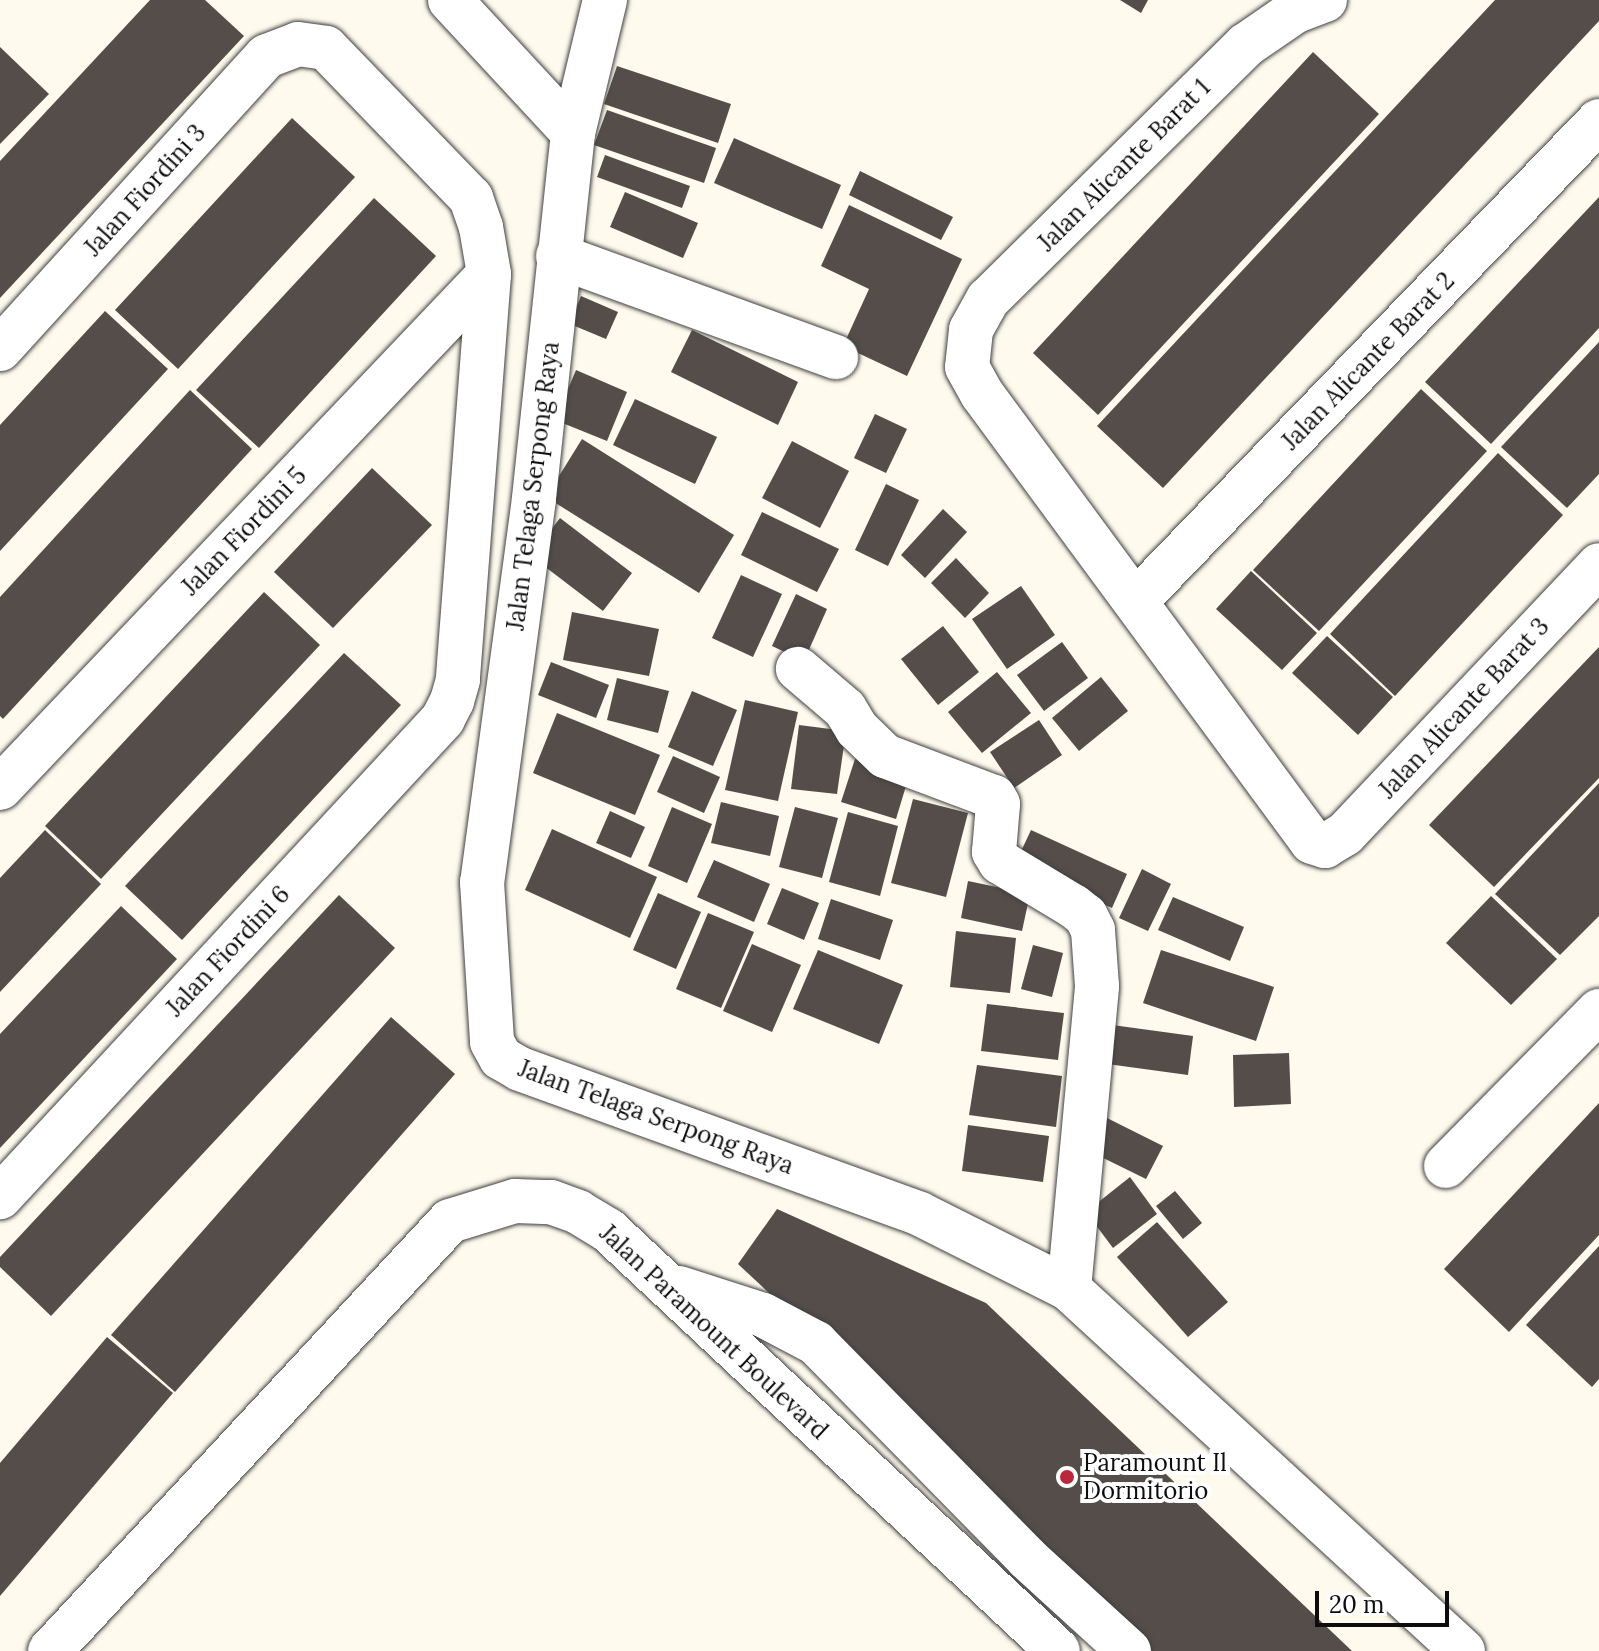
<!DOCTYPE html>
<style>
body{margin:0}
#map{position:relative;width:1599px;height:1651px;overflow:hidden;background:#fefaed;font-family:Lora,serif}
div>[style]{position:absolute}
.building>*{inset:0;background:#554d49}
.roads{filter:drop-shadow(0 0 2px #404040) drop-shadow(0 0 2px #404040)}
.minor>*{height:44px;margin:-22px;padding:0 22px;transform-origin:22px;border-radius:22px;background:#fff}
.dots>*{width:22px;height:22px;translate:-50% -50%;box-sizing:border-box;border:4px solid #fff;border-radius:50%}
span{translate:-50% -50%;white-space:nowrap;text-align:center;line-height:1.15;-webkit-text-stroke:8px #fff;paint-order:stroke}
.street-label{font-size:24px;color:#0d0d0d}
.poi-label{font-size:24px;color:#0d0d0d}
.left{translate:0 -50%;text-align:left}
.scale{position:absolute;left:1315px;top:1591px;width:134px;height:36px;box-sizing:border-box;border:4px solid #0d0d0d;border-top:0;padding-left:10px;font-size:24px;line-height:28px;white-space:nowrap;color:#0d0d0d;-webkit-text-stroke:6px #fff;paint-order:stroke}
</style>
<div id="map">
<div class="building">
<i style="clip-path:polygon(150px 0,205px 0,244px 36px,0 298px,0 161px)"></i>
<i style="clip-path:polygon(1120px 0,1148px 0,1141px 13px)"></i>
<i style="clip-path:polygon(1495px 0,1599px 0,1599px 21px,1163px 488px,1097px 426px)"></i>
<i style="clip-path:polygon(0 47px,49px 94px,0 144px)"></i>
<i style="clip-path:polygon(1313px 52px,1379px 114px,1098px 415px,1033px 353px)"></i>
<i style="clip-path:polygon(617px 66px,731px 104px,718px 143px,604px 104px)"></i>
<i style="clip-path:polygon(607px 110px,716px 148px,704px 183px,594px 145px)"></i>
<i style="clip-path:polygon(292px 118px,355px 177px,178px 369px,115px 310px)"></i>
<i style="clip-path:polygon(734px 138px,841px 185px,822px 229px,714px 183px)"></i>
<i style="clip-path:polygon(605px 155px,690px 186px,682px 208px,597px 177px)"></i>
<i style="clip-path:polygon(860px 171px,953px 217px,941px 240px,849px 195px)"></i>
<i style="clip-path:polygon(625px 192px,698px 223px,683px 258px,610px 227px)"></i>
<i style="clip-path:polygon(1599px 197px,1599px 328px,1491px 444px,1425px 382px)"></i>
<i style="clip-path:polygon(374px 198px,436px 256px,259px 448px,196px 390px)"></i>
<i style="clip-path:polygon(849px 205px,962px 259px,907px 376px,843px 346px,869px 289px,821px 266px)"></i>
<i style="clip-path:polygon(581px 296px,618px 312px,606px 339px,570px 324px)"></i>
<i style="clip-path:polygon(105px 311px,168px 369px,0 551px,0 425px)"></i>
<i style="clip-path:polygon(692px 330px,798px 382px,778px 425px,671px 372px)"></i>
<i style="clip-path:polygon(1599px 342px,1599px 474px,1567px 508px,1501px 447px)"></i>
<i style="clip-path:polygon(576px 370px,627px 392px,607px 441px,555px 420px)"></i>
<i style="clip-path:polygon(1421px 389px,1487px 451px,1319px 631px,1253px 570px)"></i>
<i style="clip-path:polygon(190px 390px,252px 449px,3px 719px,0 716px,0 597px)"></i>
<i style="clip-path:polygon(635px 399px,717px 437px,695px 484px,613px 445px)"></i>
<i style="clip-path:polygon(875px 414px,907px 429px,886px 473px,854px 458px)"></i>
<i style="clip-path:polygon(582px 439px,734px 535px,699px 593px,546px 497px)"></i>
<i style="clip-path:polygon(792px 441px,849px 471px,820px 528px,762px 498px)"></i>
<i style="clip-path:polygon(1498px 453px,1563px 515px,1395px 696px,1330px 634px)"></i>
<i style="clip-path:polygon(372px 468px,432px 525px,333px 628px,274px 572px)"></i>
<i style="clip-path:polygon(886px 484px,919px 500px,888px 566px,855px 550px)"></i>
<i style="clip-path:polygon(943px 509px,967px 532px,925px 578px,901px 555px)"></i>
<i style="clip-path:polygon(762px 512px,839px 549px,817px 592px,741px 555px)"></i>
<i style="clip-path:polygon(560px 518px,632px 573px,603px 611px,531px 556px)"></i>
<i style="clip-path:polygon(956px 558px,989px 593px,965px 618px,931px 583px)"></i>
<i style="clip-path:polygon(1251px 571px,1317px 633px,1282px 670px,1216px 609px)"></i>
<i style="clip-path:polygon(741px 575px,782px 594px,753px 657px,712px 638px)"></i>
<i style="clip-path:polygon(1021px 586px,1055px 635px,1007px 669px,972px 619px)"></i>
<i style="clip-path:polygon(264px 592px,320px 645px,101px 879px,45px 826px)"></i>
<i style="clip-path:polygon(796px 594px,827px 609px,804px 661px,772px 646px)"></i>
<i style="clip-path:polygon(572px 612px,659px 629px,649px 676px,563px 660px)"></i>
<i style="clip-path:polygon(943px 626px,979px 672px,938px 705px,901px 659px)"></i>
<i style="clip-path:polygon(1327px 636px,1393px 697px,1358px 735px,1292px 673px)"></i>
<i style="clip-path:polygon(1062px 642px,1088px 678px,1044px 711px,1017px 675px)"></i>
<i style="clip-path:polygon(1599px 647px,1599px 778px,1494px 887px,1429px 825px)"></i>
<i style="clip-path:polygon(344px 653px,401px 705px,182px 940px,125px 886px)"></i>
<i style="clip-path:polygon(551px 662px,609px 685px,596px 718px,538px 695px)"></i>
<i style="clip-path:polygon(997px 672px,1031px 713px,982px 753px,948px 712px)"></i>
<i style="clip-path:polygon(1101px 677px,1128px 711px,1079px 751px,1052px 718px)"></i>
<i style="clip-path:polygon(617px 678px,669px 691px,658px 733px,607px 720px)"></i>
<i style="clip-path:polygon(692px 691px,737px 710px,713px 766px,668px 747px)"></i>
<i style="clip-path:polygon(745px 700px,798px 712px,778px 801px,725px 790px)"></i>
<i style="clip-path:polygon(557px 713px,660px 755px,635px 815px,533px 773px)"></i>
<i style="clip-path:polygon(1039px 720px,1062px 755px,1014px 788px,990px 752px)"></i>
<i style="clip-path:polygon(799px 725px,846px 731px,837px 794px,791px 789px)"></i>
<i style="clip-path:polygon(673px 756px,720px 777px,704px 813px,657px 792px)"></i>
<i style="clip-path:polygon(855px 759px,909px 776px,896px 819px,841px 802px)"></i>
<i style="clip-path:polygon(1599px 783px,1599px 916px,1560px 955px,1495px 894px)"></i>
<i style="clip-path:polygon(913px 799px,968px 813px,946px 897px,891px 883px)"></i>
<i style="clip-path:polygon(721px 802px,779px 816px,770px 856px,711px 843px)"></i>
<i style="clip-path:polygon(672px 807px,712px 824px,687px 883px,648px 866px)"></i>
<i style="clip-path:polygon(795px 807px,838px 818px,822px 878px,779px 867px)"></i>
<i style="clip-path:polygon(610px 811px,645px 827px,631px 858px,596px 843px)"></i>
<i style="clip-path:polygon(848px 812px,898px 826px,880px 896px,829px 882px)"></i>
<i style="clip-path:polygon(552px 829px,657px 877px,630px 938px,525px 890px)"></i>
<i style="clip-path:polygon(45px 830px,101px 884px,0 992px,0 878px)"></i>
<i style="clip-path:polygon(1031px 830px,1127px 874px,1112px 908px,1015px 864px)"></i>
<i style="clip-path:polygon(714px 860px,770px 884px,754px 922px,697px 897px)"></i>
<i style="clip-path:polygon(1142px 869px,1171px 884px,1148px 931px,1119px 918px)"></i>
<i style="clip-path:polygon(968px 881px,1030px 894px,1022px 931px,961px 918px)"></i>
<i style="clip-path:polygon(782px 888px,819px 903px,804px 940px,767px 924px)"></i>
<i style="clip-path:polygon(658px 893px,701px 912px,676px 969px,633px 950px)"></i>
<i style="clip-path:polygon(339px 895px,395px 948px,51px 1316px,0 1267px,0 1257px)"></i>
<i style="clip-path:polygon(1491px 896px,1557px 959px,1511px 1005px,1446px 943px)"></i>
<i style="clip-path:polygon(1173px 897px,1244px 927px,1230px 961px,1158px 930px)"></i>
<i style="clip-path:polygon(831px 899px,893px 920px,880px 960px,818px 939px)"></i>
<i style="clip-path:polygon(121px 906px,177px 959px,0 1148px,0 1034px)"></i>
<i style="clip-path:polygon(708px 913px,754px 932px,721px 1008px,676px 989px)"></i>
<i style="clip-path:polygon(956px 931px,1016px 938px,1010px 993px,950px 987px)"></i>
<i style="clip-path:polygon(752px 944px,801px 965px,772px 1032px,723px 1011px)"></i>
<i style="clip-path:polygon(1033px 945px,1063px 953px,1052px 997px,1021px 989px)"></i>
<i style="clip-path:polygon(818px 950px,903px 985px,879px 1044px,793px 1009px)"></i>
<i style="clip-path:polygon(1161px 950px,1274px 987px,1256px 1041px,1143px 1003px)"></i>
<i style="clip-path:polygon(987px 1004px,1064px 1013px,1058px 1060px,981px 1051px)"></i>
<i style="clip-path:polygon(391px 1017px,455px 1074px,175px 1392px,111px 1335px)"></i>
<i style="clip-path:polygon(1105px 1024px,1193px 1036px,1188px 1075px,1100px 1063px)"></i>
<i style="clip-path:polygon(1289px 1053px,1291px 1104px,1234px 1107px,1233px 1055px)"></i>
<i style="clip-path:polygon(977px 1065px,1062px 1076px,1056px 1127px,969px 1115px)"></i>
<i style="clip-path:polygon(1599px 1103px,1599px 1235px,1509px 1332px,1444px 1269px)"></i>
<i style="clip-path:polygon(1101px 1115px,1163px 1146px,1146px 1179px,1085px 1149px)"></i>
<i style="clip-path:polygon(968px 1125px,1049px 1136px,1043px 1182px,962px 1171px)"></i>
<i style="clip-path:polygon(1130px 1177px,1157px 1214px,1113px 1248px,1086px 1212px)"></i>
<i style="clip-path:polygon(1175px 1191px,1202px 1223px,1183px 1239px,1156px 1206px)"></i>
<i style="clip-path:polygon(777px 1209px,986px 1303px,1352px 1651px,1152px 1651px,738px 1264px)"></i>
<i style="clip-path:polygon(1157px 1222px,1228px 1302px,1188px 1337px,1117px 1257px)"></i>
<i style="clip-path:polygon(1599px 1246px,1599px 1379px,1592px 1387px,1526px 1325px)"></i>
<i style="clip-path:polygon(107px 1337px,173px 1393px,0 1596px,0 1463px)"></i>
</div>
<div class="roads">
<div class="minor">
<i style="left:450px;top:0;width:181px;rotate:47.2deg"></i>
<i style="left:605px;top:0;width:137px;rotate:103.5deg"></i>
<i style="left:573px;top:133px;width:368px;rotate:96.1deg"></i>
<i style="left:534px;top:499px;width:387px;rotate:97.7deg"></i>
<i style="left:482px;top:882px;width:160px;rotate:86.4deg"></i>
<i style="left:492px;top:1042px;width:18px;rotate:61deg"></i>
<i style="left:501px;top:1058px;width:22px;rotate:30deg"></i>
<i style="left:520px;top:1069px;width:425px;rotate:19.9deg"></i>
<i style="left:920px;top:1214px;width:167px;rotate:26.7deg"></i>
<i style="left:1069px;top:1289px;width:304px;rotate:-84.7deg"></i>
<i style="left:1097px;top:986px;width:56px;rotate:-94.1deg"></i>
<i style="left:1093px;top:930px;width:16px;rotate:-117deg"></i>
<i style="left:1086px;top:916px;width:16px;rotate:-142deg"></i>
<i style="left:1073px;top:906px;width:85px;rotate:-148.9deg"></i>
<i style="left:1000px;top:862px;width:12px;rotate:-121deg"></i>
<i style="left:994px;top:852px;width:48px;rotate:-85.2deg"></i>
<i style="left:998px;top:804px;width:8px;rotate:-120deg"></i>
<i style="left:994px;top:797px;width:116px;rotate:-159.4deg"></i>
<i style="left:885px;top:756px;width:39px;rotate:-136deg"></i>
<i style="left:857px;top:729px;width:23px;rotate:-121deg"></i>
<i style="left:845px;top:709px;width:62px;rotate:-139.6deg"></i>
<i style="left:1325px;top:0;width:33px;rotate:159deg"></i>
<i style="left:1294px;top:12px;width:58px;rotate:145.5deg"></i>
<i style="left:1246px;top:45px;width:362px;rotate:135.4deg"></i>
<i style="left:988px;top:299px;width:35px;rotate:119deg"></i>
<i style="left:971px;top:330px;width:37px;rotate:96deg"></i>
<i style="left:967px;top:367px;width:31px;rotate:61deg"></i>
<i style="left:982px;top:394px;width:556px;rotate:53.62deg"></i>
<i style="left:1312px;top:842px;width:14px;rotate:17deg"></i>
<i style="left:1325px;top:846px;width:23px;rotate:-31deg"></i>
<i style="left:1345px;top:834px;width:370px;rotate:-46.6deg"></i>
<i style="left:558px;top:256px;width:296px;rotate:20deg"></i>
<i style="left:0;top:349px;width:396px;rotate:-47.7deg"></i>
<i style="left:267px;top:56px;width:33px;rotate:-21deg"></i>
<i style="left:298px;top:44px;width:28px;rotate:8deg"></i>
<i style="left:326px;top:48px;width:209px;rotate:46deg"></i>
<i style="left:471px;top:198px;width:31px;rotate:71deg"></i>
<i style="left:481px;top:227px;width:48px;rotate:80.3deg"></i>
<i style="left:489px;top:274px;width:407px;rotate:94.4deg"></i>
<i style="left:458px;top:680px;width:22px;rotate:106deg"></i>
<i style="left:452px;top:701px;width:20px;rotate:117deg"></i>
<i style="left:443px;top:719px;width:652px;rotate:132.82deg"></i>
<i style="left:1136px;top:601px;width:667px;rotate:-46.03deg"></i>
<i style="left:0;top:788px;width:709px;rotate:-46.43deg"></i>
<i style="left:1446px;top:1166px;width:218px;rotate:-45.4deg"></i>
<i style="left:679px;top:1288px;width:88px;rotate:17.8deg"></i>
<i style="left:763px;top:1315px;width:60px;rotate:27.8deg"></i>
<i style="left:816px;top:1343px;width:301px;rotate:45.5deg"></i>
<i style="left:1027px;top:1558px;width:138px;rotate:42.4deg"></i>
<i style="left:1069px;top:1289px;width:535px;rotate:42.58deg"></i>
<i style="left:50px;top:1651px;width:587px;rotate:-47.07deg"></i>
<i style="left:450px;top:1221px;width:68px;rotate:-17.1deg"></i>
<i style="left:515px;top:1201px;width:36px;rotate:2deg"></i>
<i style="left:551px;top:1202px;width:29px;rotate:20deg"></i>
<i style="left:578px;top:1212px;width:35px;rotate:31deg"></i>
<i style="left:608px;top:1230px;width:616px;rotate:43.09deg"></i>
</div>
</div>
<div class="dots">
<i style="left:1067px;top:1477px;background:#b9293b"></i>
</div>
<div class="street-label">
<span style="left:1124px;top:165px;rotate:-45deg">Jalan Alicante Barat 1</span>
<span style="left:145px;top:190px;rotate:-48deg">Jalan Fiordini 3</span>
<span style="left:1368px;top:361px;rotate:-46deg">Jalan Alicante Barat 2</span>
<span style="left:533px;top:486px;rotate:-83deg">Jalan Telaga Serpong Raya</span>
<span style="left:244px;top:531px;rotate:-46deg">Jalan Fiordini 5</span>
<span style="left:1464px;top:708px;rotate:-47deg">Jalan Alicante Barat 3</span>
<span style="left:228px;top:951px;rotate:-47deg">Jalan Fiordini 6</span>
<span style="left:656px;top:1117px;rotate:20deg">Jalan Telaga Serpong Raya</span>
<span style="left:714px;top:1332px;rotate:43deg">Jalan Paramount Boulevard</span>
</div>
<div class="poi-label">
<span class="left" style="left:1083px;top:1477px">Paramount Il<br>Dormitorio</span>
</div>
<div class="scale">20 m</div>
</div>
